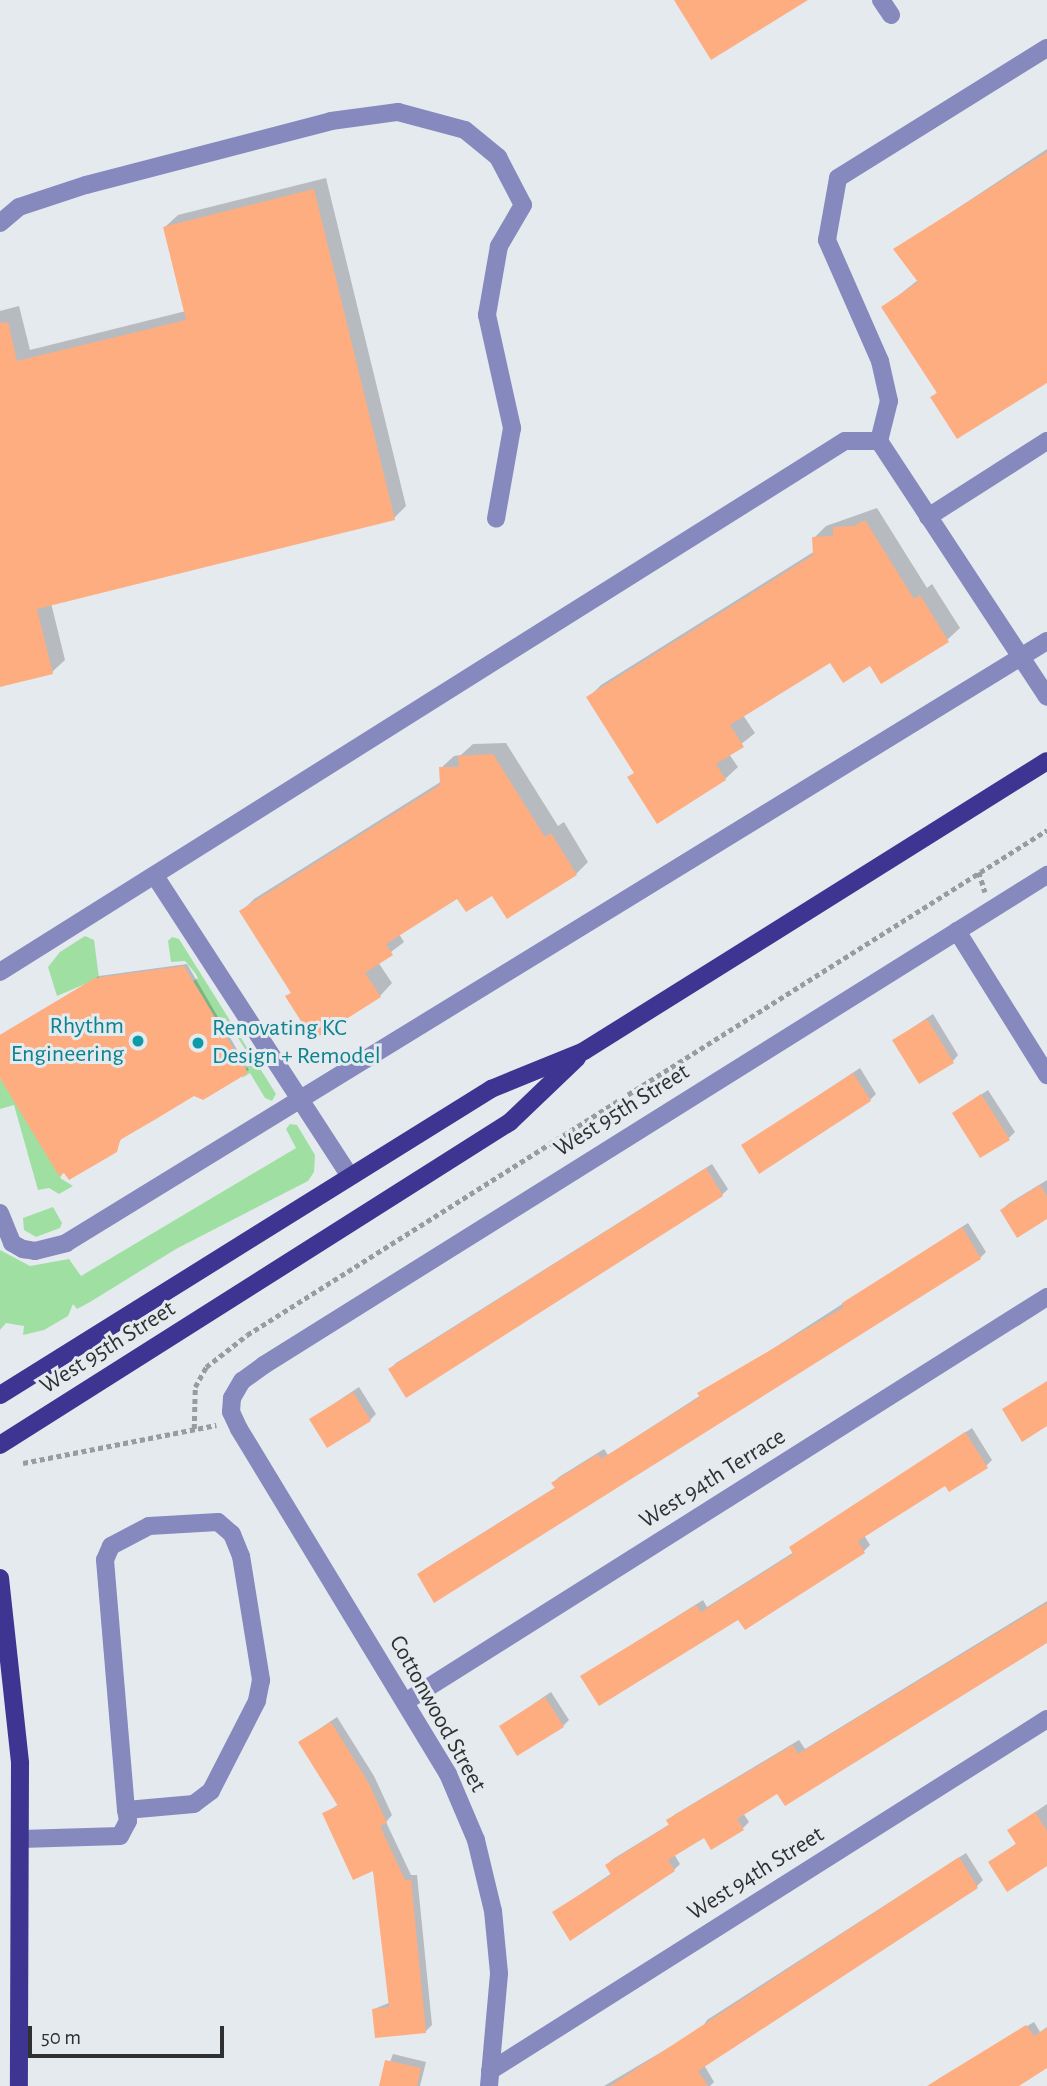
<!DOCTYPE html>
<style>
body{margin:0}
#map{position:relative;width:1047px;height:2086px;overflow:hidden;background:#e5eaef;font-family:"Alegreya Sans",sans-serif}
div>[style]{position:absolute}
.green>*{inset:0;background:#9fe0a2}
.shadow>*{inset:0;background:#0003}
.building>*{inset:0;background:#fead81}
.path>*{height:4.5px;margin-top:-2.25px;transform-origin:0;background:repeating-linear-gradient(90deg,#989ca0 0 5px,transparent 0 8.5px)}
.minor>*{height:18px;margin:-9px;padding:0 9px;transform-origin:9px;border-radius:9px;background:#8689bd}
.major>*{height:18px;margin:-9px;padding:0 9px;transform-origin:9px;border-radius:9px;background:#3d3591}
.dots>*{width:19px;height:19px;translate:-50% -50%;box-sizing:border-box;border:4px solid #e5eaef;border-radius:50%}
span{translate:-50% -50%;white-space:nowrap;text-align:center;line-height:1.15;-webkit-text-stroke:6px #e5eaef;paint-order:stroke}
.culture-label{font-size:24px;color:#0d838f}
.right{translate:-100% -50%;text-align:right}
.left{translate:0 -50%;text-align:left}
.street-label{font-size:24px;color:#2e3032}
.scale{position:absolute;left:28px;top:2026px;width:196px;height:32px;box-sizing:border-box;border:4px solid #2e3032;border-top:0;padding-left:9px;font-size:21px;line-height:24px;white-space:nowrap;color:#2e3032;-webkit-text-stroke:5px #e5eaef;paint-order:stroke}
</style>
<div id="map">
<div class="green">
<i style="clip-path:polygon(85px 936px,94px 940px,99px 978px,57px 996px,48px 967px,60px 952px)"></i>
<i style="clip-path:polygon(172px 937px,179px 939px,276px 1094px,272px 1101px,265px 1098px,250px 1073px,242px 1078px,251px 1058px,225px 1018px,216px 1019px,193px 981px,198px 978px,195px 973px,185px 961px,171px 962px,168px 941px)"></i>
<i style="clip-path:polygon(0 1078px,63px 1173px,60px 1178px,73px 1186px,59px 1194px,49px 1188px,38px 1190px,14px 1105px,0 1109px)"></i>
<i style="clip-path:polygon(290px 1124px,297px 1125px,315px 1155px,314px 1172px,308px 1181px,176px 1249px,90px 1302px,77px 1309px,73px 1304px,68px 1316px,44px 1330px,23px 1335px,24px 1326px,6px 1323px,0 1330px,0 1250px,30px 1266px,69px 1259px,81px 1276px,296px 1148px,286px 1129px)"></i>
<i style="clip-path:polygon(53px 1207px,62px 1223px,60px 1228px,36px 1237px,24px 1230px,23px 1218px)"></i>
</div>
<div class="shadow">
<i style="clip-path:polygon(1047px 149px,1047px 381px,932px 398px,938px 391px,884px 307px,918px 280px,896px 249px)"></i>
<i style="clip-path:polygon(326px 178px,406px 506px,394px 518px,51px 603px,65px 660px,52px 672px,0 685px,0 311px,19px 306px,30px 350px,186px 311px,165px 227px,178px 215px)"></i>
<i style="clip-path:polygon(877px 508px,927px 588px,932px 584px,960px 628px,947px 640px,830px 660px,743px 715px,755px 733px,729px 754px,738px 767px,725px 779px,630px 777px,635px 772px,589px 697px,601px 685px,815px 551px,814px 538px,826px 526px)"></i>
<i style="clip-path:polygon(506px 743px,558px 826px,564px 822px,588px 862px,576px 874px,458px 897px,399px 934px,404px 942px,378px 962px,392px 983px,380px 996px,288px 996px,292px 992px,242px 911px,254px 899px,442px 781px,441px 768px,454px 756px,461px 755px,473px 744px)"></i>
<i style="clip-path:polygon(187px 964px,249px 1070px,194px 1094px,122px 1137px,116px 1150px,0 1074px,0 1035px,99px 976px)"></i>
<i style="clip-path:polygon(933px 1014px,958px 1055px,953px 1061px,894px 1040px)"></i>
<i style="clip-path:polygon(860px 1068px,876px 1094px,870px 1100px,743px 1146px)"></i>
<i style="clip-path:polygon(988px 1090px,1015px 1132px,1009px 1138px,954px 1113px)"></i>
<i style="clip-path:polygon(712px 1164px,728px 1189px,722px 1195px,407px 1396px,390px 1369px,396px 1363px)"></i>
<i style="clip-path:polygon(1047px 1180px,1047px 1217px,1002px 1210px,1008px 1204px)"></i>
<i style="clip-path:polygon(968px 1223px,986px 1252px,980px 1258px,435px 1600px,419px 1575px,425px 1569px,556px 1487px,553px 1483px,559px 1477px,604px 1449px,608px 1455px)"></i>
<i style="clip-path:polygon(359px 1387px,376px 1414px,370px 1420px,311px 1419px)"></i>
<i style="clip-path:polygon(972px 1428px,992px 1460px,986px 1466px,946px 1484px,864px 1535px,870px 1545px,864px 1551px,745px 1628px,739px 1618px,582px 1676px,703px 1600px,707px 1607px,794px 1552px,798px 1542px)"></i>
<i style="clip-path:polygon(1047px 1601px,1047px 1641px,778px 1792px,743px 1813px,749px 1822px,743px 1828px,704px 1835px,674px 1854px,680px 1864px,674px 1870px,554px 1912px,612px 1873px,607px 1865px,613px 1859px,670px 1824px,674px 1815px,799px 1740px,805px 1749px)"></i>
<i style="clip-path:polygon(551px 1692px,569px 1720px,563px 1726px,501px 1726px)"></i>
<i style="clip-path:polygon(337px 1717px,374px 1776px,392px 1815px,386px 1822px,411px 1875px,417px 1875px,432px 2025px,426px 2031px,374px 2009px,391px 2002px,374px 1868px,324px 1814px,339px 1804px,300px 1742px)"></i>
<i style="clip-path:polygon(1047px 1804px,1047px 1864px,990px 1862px,1017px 1843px,1009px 1830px)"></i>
<i style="clip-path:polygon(966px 1853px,983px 1880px,977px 1886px,704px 2065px,714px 2082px,710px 2086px,604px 2086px,702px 2028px,707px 2020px)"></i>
<i style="clip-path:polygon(1034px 2022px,1040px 2032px,1047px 2027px,1047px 2065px,1012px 2086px,936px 2086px,938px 2079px)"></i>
<i style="clip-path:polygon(393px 2054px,426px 2062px,420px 2086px,381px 2086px)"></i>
</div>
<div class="building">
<i style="clip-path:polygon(674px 0,808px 0,711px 60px)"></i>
<i style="clip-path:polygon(1047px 152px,1047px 383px,957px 439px,930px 397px,937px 393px,881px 307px,918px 282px,893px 249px)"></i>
<i style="clip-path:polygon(314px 189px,395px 520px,37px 609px,53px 674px,0 687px,0 323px,8px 322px,17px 361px,186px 320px,163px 227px)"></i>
<i style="clip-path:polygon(865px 520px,914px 599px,920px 595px,949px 642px,881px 684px,870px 666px,843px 683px,830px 663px,730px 725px,744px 747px,716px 764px,726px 780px,657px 824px,627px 777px,634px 773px,586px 697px,813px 555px,812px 537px,833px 536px,833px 527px,854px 526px)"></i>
<i style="clip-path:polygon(493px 754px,545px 837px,551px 833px,577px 875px,507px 919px,492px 896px,466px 912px,457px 899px,386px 944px,393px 955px,365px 973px,381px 997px,313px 1040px,285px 996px,291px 993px,239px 911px,440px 785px,439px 767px,459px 767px,458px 756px)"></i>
<i style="clip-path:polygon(184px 966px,248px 1073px,203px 1100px,194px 1096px,156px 1119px,120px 1140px,117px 1152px,69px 1180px,64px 1173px,59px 1176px,0 1078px,0 1035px,95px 978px)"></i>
<i style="clip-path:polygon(927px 1019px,954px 1063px,919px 1084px,892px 1040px)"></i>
<i style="clip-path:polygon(853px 1073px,871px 1101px,759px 1174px,741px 1145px)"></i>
<i style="clip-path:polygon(981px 1094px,1010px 1140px,980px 1158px,952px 1113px)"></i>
<i style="clip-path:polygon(706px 1168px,723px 1196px,406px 1398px,388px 1369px)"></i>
<i style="clip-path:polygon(1040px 1185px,1047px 1196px,1047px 1219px,1017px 1238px,1000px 1210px)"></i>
<i style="clip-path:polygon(962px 1227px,981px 1259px,434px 1603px,417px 1574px,555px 1488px,551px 1483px,598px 1454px,601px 1459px,700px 1397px,697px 1393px,844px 1307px,842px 1303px)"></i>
<i style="clip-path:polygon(1047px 1381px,1047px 1426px,1022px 1442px,1002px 1409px)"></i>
<i style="clip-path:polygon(353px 1392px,371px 1421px,327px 1448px,309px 1419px)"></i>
<i style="clip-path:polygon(965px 1432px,988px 1468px,949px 1492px,945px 1486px,858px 1541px,865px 1553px,745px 1630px,738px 1620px,599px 1706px,580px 1676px,696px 1605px,701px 1612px,793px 1554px,789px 1547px)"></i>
<i style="clip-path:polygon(1047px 1603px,1047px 1643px,785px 1806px,777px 1794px,737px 1819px,744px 1830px,711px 1850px,704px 1838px,668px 1860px,675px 1871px,570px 1941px,552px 1912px,611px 1875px,605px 1865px,669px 1825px,666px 1820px,793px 1745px,798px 1754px)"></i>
<i style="clip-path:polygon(545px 1697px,564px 1727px,517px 1756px,499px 1726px)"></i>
<i style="clip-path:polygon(331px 1722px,368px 1782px,387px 1823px,380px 1826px,405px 1880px,411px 1880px,426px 2033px,375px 2038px,372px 2009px,389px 2007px,373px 1871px,353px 1880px,322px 1813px,338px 1806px,298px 1742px)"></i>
<i style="clip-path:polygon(1035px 1812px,1047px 1831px,1047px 1866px,1007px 1892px,988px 1862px,1016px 1844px,1007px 1830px)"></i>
<i style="clip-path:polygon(959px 1857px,978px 1888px,698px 2071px,708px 2086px,610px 2086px)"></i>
<i style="clip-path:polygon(1026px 2025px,1034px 2036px,1047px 2028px,1047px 2068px,1019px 2086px,927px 2086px)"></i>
<i style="clip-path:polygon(385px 2060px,421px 2068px,417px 2086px,379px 2086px)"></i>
</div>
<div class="path">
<i style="left:979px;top:872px;width:21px;rotate:73deg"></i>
<i style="left:194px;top:1429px;width:42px;rotate:-88.6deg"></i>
<i style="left:195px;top:1387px;width:23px;rotate:-61deg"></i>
<i style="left:206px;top:1367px;width:52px;rotate:-38deg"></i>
<i style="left:247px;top:1335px;width:946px;rotate:-32.26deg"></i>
<i style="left:23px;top:1463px;width:197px;rotate:-11.1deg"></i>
</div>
<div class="minor">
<i style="left:881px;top:0;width:18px;rotate:56deg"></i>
<i style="left:0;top:223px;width:25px;rotate:-40deg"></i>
<i style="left:19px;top:207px;width:71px;rotate:-18.2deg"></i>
<i style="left:86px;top:185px;width:253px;rotate:-14.6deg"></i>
<i style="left:331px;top:121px;width:68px;rotate:-7.7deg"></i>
<i style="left:398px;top:112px;width:69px;rotate:15deg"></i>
<i style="left:465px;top:130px;width:43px;rotate:39.3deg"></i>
<i style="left:498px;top:157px;width:54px;rotate:62.5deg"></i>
<i style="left:523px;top:205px;width:48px;rotate:120.3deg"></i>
<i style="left:499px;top:246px;width:70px;rotate:99.9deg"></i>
<i style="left:487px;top:315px;width:116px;rotate:77.5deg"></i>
<i style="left:512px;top:428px;width:92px;rotate:100deg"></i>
<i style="left:879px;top:441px;width:306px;rotate:56.7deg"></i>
<i style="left:928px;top:517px;width:141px;rotate:-32.6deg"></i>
<i style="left:155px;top:876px;width:356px;rotate:57deg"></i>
<i style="left:957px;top:931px;width:170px;rotate:58deg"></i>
<i style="left:0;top:972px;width:998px;rotate:-32.15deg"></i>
<i style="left:845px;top:441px;width:34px"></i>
<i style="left:879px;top:441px;width:41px;rotate:-76deg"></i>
<i style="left:889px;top:401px;width:41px;rotate:-102.7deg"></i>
<i style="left:880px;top:361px;width:132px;rotate:-113.7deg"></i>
<i style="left:827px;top:240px;width:63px;rotate:-79.9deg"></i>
<i style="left:838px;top:178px;width:246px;rotate:-31.9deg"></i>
<i style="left:0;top:1213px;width:32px;rotate:68deg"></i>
<i style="left:12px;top:1243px;width:13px;rotate:29deg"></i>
<i style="left:23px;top:1249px;width:12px;rotate:9deg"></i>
<i style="left:35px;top:1251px;width:32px;rotate:-14deg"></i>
<i style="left:66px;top:1243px;width:1151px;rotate:-31.54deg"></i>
<i style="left:405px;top:1702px;width:759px;rotate:-32.25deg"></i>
<i style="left:21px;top:1839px;width:99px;rotate:-1.7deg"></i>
<i style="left:120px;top:1836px;width:17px;rotate:-62deg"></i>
<i style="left:128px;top:1821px;width:11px;rotate:-100deg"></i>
<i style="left:126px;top:1810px;width:251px;rotate:-94.8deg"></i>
<i style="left:105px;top:1560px;width:15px;rotate:-67deg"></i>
<i style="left:111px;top:1546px;width:43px;rotate:-27.8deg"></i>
<i style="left:149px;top:1526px;width:69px;rotate:-3.3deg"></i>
<i style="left:218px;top:1522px;width:18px;rotate:41deg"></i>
<i style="left:232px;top:1534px;width:24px;rotate:68deg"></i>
<i style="left:241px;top:1556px;width:126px;rotate:80.8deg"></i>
<i style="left:261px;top:1680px;width:21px;rotate:101deg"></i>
<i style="left:257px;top:1701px;width:101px;rotate:117.1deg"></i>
<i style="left:211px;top:1791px;width:21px;rotate:143deg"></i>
<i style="left:194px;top:1804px;width:68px;rotate:175deg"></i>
<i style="left:490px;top:2071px;width:659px;rotate:-32.29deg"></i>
<i style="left:489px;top:2086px;width:113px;rotate:-84.9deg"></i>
<i style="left:499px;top:1973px;width:62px;rotate:-95.5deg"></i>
<i style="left:493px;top:1911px;width:73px;rotate:-103.5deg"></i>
<i style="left:476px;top:1840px;width:72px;rotate:-113deg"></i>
<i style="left:448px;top:1774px;width:403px;rotate:-121.2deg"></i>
<i style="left:239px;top:1429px;width:19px;rotate:-115deg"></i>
<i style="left:231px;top:1412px;width:14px;rotate:-86deg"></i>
<i style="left:232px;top:1398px;width:20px;rotate:-60deg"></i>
<i style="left:242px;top:1381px;width:27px;rotate:-36deg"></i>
<i style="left:264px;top:1365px;width:924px;rotate:-32.04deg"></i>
</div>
<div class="major">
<i style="left:0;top:1395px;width:579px;rotate:-31.93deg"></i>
<i style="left:491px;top:1089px;width:100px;rotate:-22.2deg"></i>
<i style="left:584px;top:1051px;width:546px;rotate:-32.06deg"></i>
<i style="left:0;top:1445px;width:604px;rotate:-32.35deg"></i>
<i style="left:510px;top:1122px;width:93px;rotate:-43.7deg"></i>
<i style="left:0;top:1578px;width:186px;rotate:83.8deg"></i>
<i style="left:20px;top:1763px;width:323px;rotate:90.2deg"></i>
</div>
<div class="dots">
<i style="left:138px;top:1041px;background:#0f9aa8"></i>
<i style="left:198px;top:1043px;background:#0f9aa8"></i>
</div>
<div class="culture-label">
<span class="right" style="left:124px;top:1041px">Rhythm<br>Engineering</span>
<span class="left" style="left:212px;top:1043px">Renovating KC<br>Design + Remodel</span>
</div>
<div class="street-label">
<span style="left:622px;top:1111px;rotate:-32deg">West 95th Street</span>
<span style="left:108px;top:1348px;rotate:-32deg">West 95th Street</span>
<span style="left:713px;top:1479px;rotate:-32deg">West 94th Terrace</span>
<span style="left:437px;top:1714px;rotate:61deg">Cottonwood Street</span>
<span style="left:756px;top:1874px;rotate:-32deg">West 94th Street</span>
</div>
<div class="scale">50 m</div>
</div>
